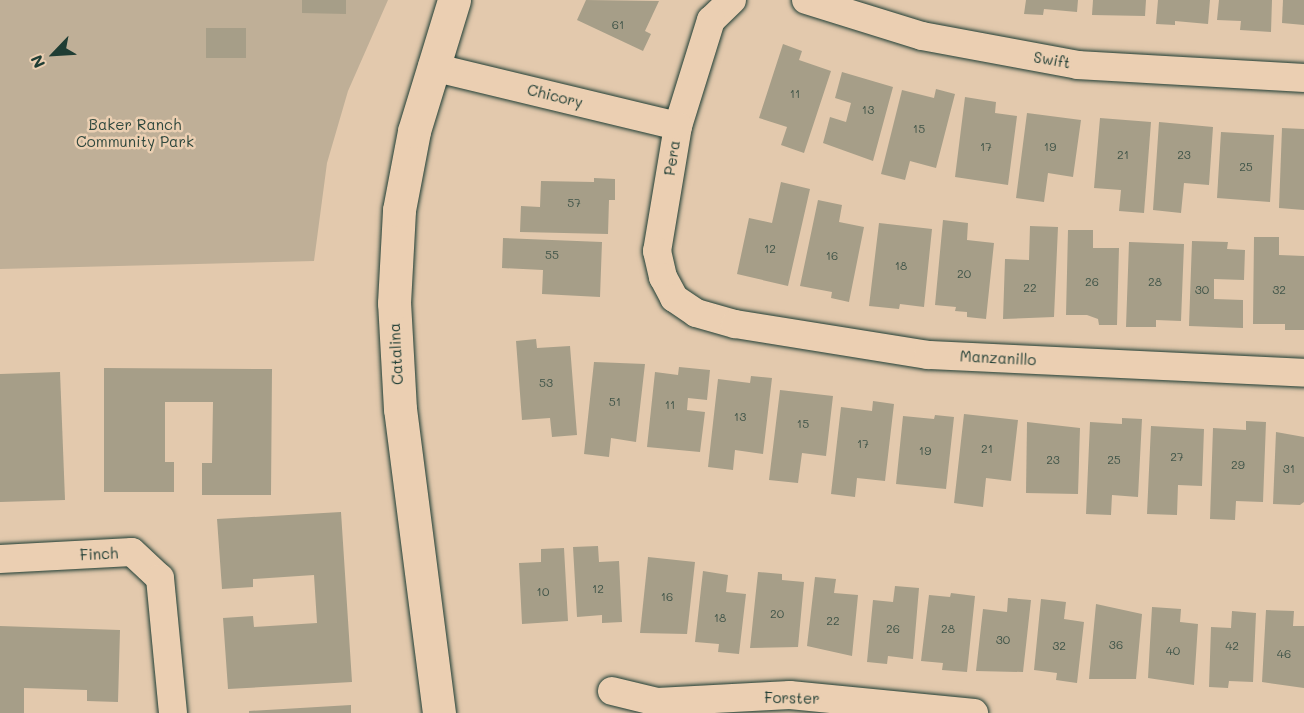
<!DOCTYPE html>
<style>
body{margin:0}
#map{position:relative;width:1304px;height:713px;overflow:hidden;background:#e3c9ad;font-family:Mali,sans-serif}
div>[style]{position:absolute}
.green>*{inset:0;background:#bfaf97}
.building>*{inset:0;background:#a69e88}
.roads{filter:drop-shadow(0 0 2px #1f3d34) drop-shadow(0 0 2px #1f3d34)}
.street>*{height:28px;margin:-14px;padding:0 14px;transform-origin:14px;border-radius:14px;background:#ebcfb2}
.secondary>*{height:33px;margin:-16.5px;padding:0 16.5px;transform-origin:16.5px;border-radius:16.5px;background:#ebcfb2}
span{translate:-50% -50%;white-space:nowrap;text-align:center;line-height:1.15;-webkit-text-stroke:5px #ebcfb2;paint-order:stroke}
.number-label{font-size:12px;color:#415549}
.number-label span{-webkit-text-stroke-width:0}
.street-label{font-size:15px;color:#1f3d34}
.park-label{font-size:15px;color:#2f483e}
.north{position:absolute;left:24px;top:24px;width:60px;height:60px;-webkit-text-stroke:4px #ebcfb2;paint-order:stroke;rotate:245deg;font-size:16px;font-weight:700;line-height:24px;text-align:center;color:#1f3d34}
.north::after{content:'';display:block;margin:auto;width:21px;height:27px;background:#1f3d34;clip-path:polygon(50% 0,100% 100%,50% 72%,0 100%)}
</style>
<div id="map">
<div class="green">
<i style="clip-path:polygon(0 0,388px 0,348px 91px,327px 163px,314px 261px,0 269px)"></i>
</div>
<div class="building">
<i style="clip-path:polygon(302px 0,346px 0,346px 14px,302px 13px)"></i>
<i style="clip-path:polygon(586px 0,659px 1px,645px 31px,651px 34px,643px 51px,577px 20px)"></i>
<i style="clip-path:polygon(1026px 0,1078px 0,1077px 12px,1044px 9px,1043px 15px,1024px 14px)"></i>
<i style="clip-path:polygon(1093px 0,1146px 0,1145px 16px,1092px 15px)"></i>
<i style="clip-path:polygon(1158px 0,1210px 0,1208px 24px,1175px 21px,1175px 25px,1156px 24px)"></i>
<i style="clip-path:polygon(1219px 0,1272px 0,1271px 32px,1240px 30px,1241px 21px,1217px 20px)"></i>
<i style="clip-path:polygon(1283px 0,1304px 0,1304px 25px,1282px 23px)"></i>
<i style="clip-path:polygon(206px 28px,246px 28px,246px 58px,206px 58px)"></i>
<i style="clip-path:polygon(783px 44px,802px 51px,799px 60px,831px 71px,804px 153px,781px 145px,787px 127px,759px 118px)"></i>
<i style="clip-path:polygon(842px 72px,893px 87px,873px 161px,823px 143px,830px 117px,846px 122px,851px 103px,835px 98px)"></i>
<i style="clip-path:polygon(936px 89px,955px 94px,936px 168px,910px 161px,905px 180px,881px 174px,902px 90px,934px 98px)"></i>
<i style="clip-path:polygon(965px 97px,996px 102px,995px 113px,1017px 116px,1008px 185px,955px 177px)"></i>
<i style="clip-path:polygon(1027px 113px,1081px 120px,1073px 177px,1048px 173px,1044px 202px,1016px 198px)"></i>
<i style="clip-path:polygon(1100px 118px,1151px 122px,1144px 213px,1119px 211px,1121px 190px,1094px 188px)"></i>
<i style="clip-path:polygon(1159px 122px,1213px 127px,1209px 185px,1184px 183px,1181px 213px,1153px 210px)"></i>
<i style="clip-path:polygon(1282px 128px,1304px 129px,1304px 210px,1279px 208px)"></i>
<i style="clip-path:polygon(1221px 132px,1274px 135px,1270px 202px,1217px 198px)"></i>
<i style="clip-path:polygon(594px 178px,615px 179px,615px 200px,609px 200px,608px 234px,520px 232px,521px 206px,540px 207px,541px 181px,594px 182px)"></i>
<i style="clip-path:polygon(781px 182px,810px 189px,788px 286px,737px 274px,749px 218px,772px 223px)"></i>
<i style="clip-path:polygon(818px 200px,842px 205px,839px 222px,864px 227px,849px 302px,831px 298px,832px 292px,800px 286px)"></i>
<i style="clip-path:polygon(943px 220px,968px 223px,967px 240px,994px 243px,986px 319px,967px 317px,967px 312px,955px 311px,956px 307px,935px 305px)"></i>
<i style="clip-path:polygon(879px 223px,932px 229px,924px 307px,900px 304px,899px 309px,869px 306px)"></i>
<i style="clip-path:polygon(1030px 226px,1058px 227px,1054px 317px,1003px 319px,1005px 259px,1029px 260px)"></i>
<i style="clip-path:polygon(1068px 230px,1093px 230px,1093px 248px,1119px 248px,1117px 325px,1099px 325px,1098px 319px,1087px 315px,1066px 315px)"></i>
<i style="clip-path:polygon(1254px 237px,1279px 237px,1279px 255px,1304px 256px,1304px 330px,1285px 330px,1285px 324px,1253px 324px)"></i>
<i style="clip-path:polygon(503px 238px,602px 242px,600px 297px,542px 294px,543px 270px,502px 268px)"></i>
<i style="clip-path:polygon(1192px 241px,1228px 242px,1227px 249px,1245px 250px,1244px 280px,1214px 279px,1214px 299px,1243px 300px,1243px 328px,1189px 326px)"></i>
<i style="clip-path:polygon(1129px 242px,1184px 244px,1181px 321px,1156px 320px,1156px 327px,1126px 327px)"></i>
<i style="clip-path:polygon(536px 339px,537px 348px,570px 346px,577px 435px,552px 437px,550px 418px,522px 420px,516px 341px)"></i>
<i style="clip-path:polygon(594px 362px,645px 364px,636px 442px,611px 438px,609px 457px,584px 454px)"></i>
<i style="clip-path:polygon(679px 367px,710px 370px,707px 400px,688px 398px,687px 410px,705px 412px,700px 452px,647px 447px,655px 372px,678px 375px)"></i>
<i style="clip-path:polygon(104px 368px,272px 369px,271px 495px,202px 495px,202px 463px,212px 463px,213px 402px,165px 402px,165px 462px,174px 462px,174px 492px,104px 492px)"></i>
<i style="clip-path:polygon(60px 372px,65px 500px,0 502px,0 374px)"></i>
<i style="clip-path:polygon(751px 376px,772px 378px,763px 454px,735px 450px,733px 470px,708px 467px,718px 379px,750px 383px)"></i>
<i style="clip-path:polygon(780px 390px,833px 396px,826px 456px,802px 453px,798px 483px,769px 480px)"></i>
<i style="clip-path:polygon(873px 401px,894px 404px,885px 481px,857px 478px,855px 497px,831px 494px,841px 407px,872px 411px)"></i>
<i style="clip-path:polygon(964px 414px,1018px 420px,1011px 481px,986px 478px,983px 507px,954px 503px)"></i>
<i style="clip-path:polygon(935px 415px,954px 417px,946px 489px,896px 484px,903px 416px,934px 419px)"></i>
<i style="clip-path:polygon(1122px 418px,1142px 419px,1138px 497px,1112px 495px,1111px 515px,1086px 514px,1090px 422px,1122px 424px)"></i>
<i style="clip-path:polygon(1246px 421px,1266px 422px,1263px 502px,1236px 501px,1235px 520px,1210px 519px,1213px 428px,1246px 430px)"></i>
<i style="clip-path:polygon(1027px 422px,1080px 428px,1078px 494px,1026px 493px)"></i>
<i style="clip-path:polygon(1151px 426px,1204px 429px,1202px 486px,1178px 485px,1177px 515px,1147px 514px)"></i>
<i style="clip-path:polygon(1276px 432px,1304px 437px,1304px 502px,1300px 505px,1273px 504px)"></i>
<i style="clip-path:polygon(341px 512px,352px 682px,228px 689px,223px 618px,253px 616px,254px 627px,317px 623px,314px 575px,253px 579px,253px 587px,222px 589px,217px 519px)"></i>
<i style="clip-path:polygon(598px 546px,599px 562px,619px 561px,622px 622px,602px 623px,602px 615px,577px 617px,573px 547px)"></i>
<i style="clip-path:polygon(564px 548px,568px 621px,522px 624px,519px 563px,541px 562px,541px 549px)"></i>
<i style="clip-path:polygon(648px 557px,695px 562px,687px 634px,640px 633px)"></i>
<i style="clip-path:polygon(703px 571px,728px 575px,726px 592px,746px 594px,739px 654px,718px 652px,719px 644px,695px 642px)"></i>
<i style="clip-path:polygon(758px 572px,782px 574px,782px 580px,804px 582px,798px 647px,750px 648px)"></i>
<i style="clip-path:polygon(815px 577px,836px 579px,834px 593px,858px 595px,852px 656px,807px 646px)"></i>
<i style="clip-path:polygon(895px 586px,919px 588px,913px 659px,888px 656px,887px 664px,867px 662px,873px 600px,893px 602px)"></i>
<i style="clip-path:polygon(951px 593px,975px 596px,967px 672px,942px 670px,943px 663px,921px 661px,929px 595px,950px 597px)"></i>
<i style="clip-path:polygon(1008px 598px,1031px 600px,1023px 672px,976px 671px,983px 609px,1007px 612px)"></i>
<i style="clip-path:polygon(1041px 599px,1066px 602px,1064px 619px,1084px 622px,1077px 683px,1056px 680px,1057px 673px,1034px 670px)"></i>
<i style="clip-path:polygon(1096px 604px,1142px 614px,1136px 679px,1089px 679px)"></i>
<i style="clip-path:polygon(1152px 607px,1181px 609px,1180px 622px,1198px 624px,1194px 685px,1148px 678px)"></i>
<i style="clip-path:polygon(1266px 610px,1294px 611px,1293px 626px,1304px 626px,1304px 688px,1262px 682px)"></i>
<i style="clip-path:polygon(1232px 611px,1256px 613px,1253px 682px,1229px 681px,1228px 688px,1209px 687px,1211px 627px,1231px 628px)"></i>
<i style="clip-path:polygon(0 626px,120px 630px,118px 702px,87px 701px,87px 690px,24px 688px,24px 713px,0 713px)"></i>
<i style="clip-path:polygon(351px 705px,351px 713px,249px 713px,249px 711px)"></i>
</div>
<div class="roads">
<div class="street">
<i style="left:732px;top:0;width:29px;rotate:136deg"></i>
<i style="left:711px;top:20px;width:111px;rotate:107.3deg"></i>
<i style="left:678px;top:126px;width:127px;rotate:99.5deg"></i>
<i style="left:657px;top:251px;width:27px;rotate:77deg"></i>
<i style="left:663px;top:277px;width:24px;rotate:62deg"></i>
<i style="left:674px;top:298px;width:27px;rotate:34deg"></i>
<i style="left:696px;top:313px;width:41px;rotate:15.8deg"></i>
<i style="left:735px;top:324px;width:195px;rotate:9.1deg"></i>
<i style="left:928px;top:355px;width:376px;rotate:2.7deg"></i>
<i style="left:806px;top:0;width:121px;rotate:17.2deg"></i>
<i style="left:922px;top:36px;width:159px;rotate:10.5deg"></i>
<i style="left:1078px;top:65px;width:226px;rotate:3.3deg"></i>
<i style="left:432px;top:67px;width:253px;rotate:13.5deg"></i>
<i style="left:0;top:559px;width:132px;rotate:-3deg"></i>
<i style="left:132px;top:552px;width:38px;rotate:43deg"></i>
<i style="left:160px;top:578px;width:136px;rotate:84.5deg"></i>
<i style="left:612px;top:691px;width:46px;rotate:13.7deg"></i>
<i style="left:657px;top:702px;width:133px;rotate:-3deg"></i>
<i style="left:790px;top:695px;width:185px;rotate:5.6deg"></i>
</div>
<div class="secondary">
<i style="left:439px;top:713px;width:306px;rotate:-97.3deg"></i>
<i style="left:400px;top:409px;width:106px;rotate:-93.2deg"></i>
<i style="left:394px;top:303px;width:93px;rotate:-86.9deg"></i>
<i style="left:399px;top:210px;width:80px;rotate:-79.2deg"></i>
<i style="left:414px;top:131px;width:137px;rotate:-73deg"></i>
</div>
</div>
<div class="number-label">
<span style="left:618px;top:25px">61</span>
<span style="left:795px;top:94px">11</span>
<span style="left:868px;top:110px">13</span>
<span style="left:919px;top:129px">15</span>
<span style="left:986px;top:147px">17</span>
<span style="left:1050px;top:147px">19</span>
<span style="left:1123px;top:155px">21</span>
<span style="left:1184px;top:155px">23</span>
<span style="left:1246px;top:167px">25</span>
<span style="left:574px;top:203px">57</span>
<span style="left:770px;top:249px">12</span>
<span style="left:552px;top:255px">55</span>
<span style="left:832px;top:256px">16</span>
<span style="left:901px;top:266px">18</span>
<span style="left:964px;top:274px">20</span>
<span style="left:1092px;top:282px">26</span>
<span style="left:1155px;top:282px">28</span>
<span style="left:1030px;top:288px">22</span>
<span style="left:1202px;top:290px">30</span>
<span style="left:1279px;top:290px">32</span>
<span style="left:546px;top:383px">53</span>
<span style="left:615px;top:402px">51</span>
<span style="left:670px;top:405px">11</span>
<span style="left:740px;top:417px">13</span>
<span style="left:803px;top:424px">15</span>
<span style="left:863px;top:444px">17</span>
<span style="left:987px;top:449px">21</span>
<span style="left:925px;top:451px">19</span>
<span style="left:1177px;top:457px">27</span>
<span style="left:1053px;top:460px">23</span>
<span style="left:1114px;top:460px">25</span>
<span style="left:1238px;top:465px">29</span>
<span style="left:1289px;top:469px">31</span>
<span style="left:598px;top:589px">12</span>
<span style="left:543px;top:592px">10</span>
<span style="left:667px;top:597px">16</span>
<span style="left:777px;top:614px">20</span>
<span style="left:720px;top:618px">18</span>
<span style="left:833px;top:621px">22</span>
<span style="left:893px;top:629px">26</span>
<span style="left:948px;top:629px">28</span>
<span style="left:1003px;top:640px">30</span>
<span style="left:1116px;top:645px">36</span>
<span style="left:1059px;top:646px">32</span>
<span style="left:1232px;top:646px">42</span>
<span style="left:1173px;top:651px">40</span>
<span style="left:1284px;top:654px">46</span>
</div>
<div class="street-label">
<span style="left:1052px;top:60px;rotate:10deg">Swift</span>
<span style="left:555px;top:96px;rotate:14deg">Chicory</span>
<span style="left:672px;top:158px;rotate:-81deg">Pera</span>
<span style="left:396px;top:354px;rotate:-93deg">Catalina</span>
<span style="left:998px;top:358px;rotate:3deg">Manzanillo</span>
<span style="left:99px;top:554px;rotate:-3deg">Finch</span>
<span style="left:792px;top:698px;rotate:1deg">Forster</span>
</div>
<div class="park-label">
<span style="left:135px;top:133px">Baker Ranch<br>Community Park</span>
</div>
<div class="north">N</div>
</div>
